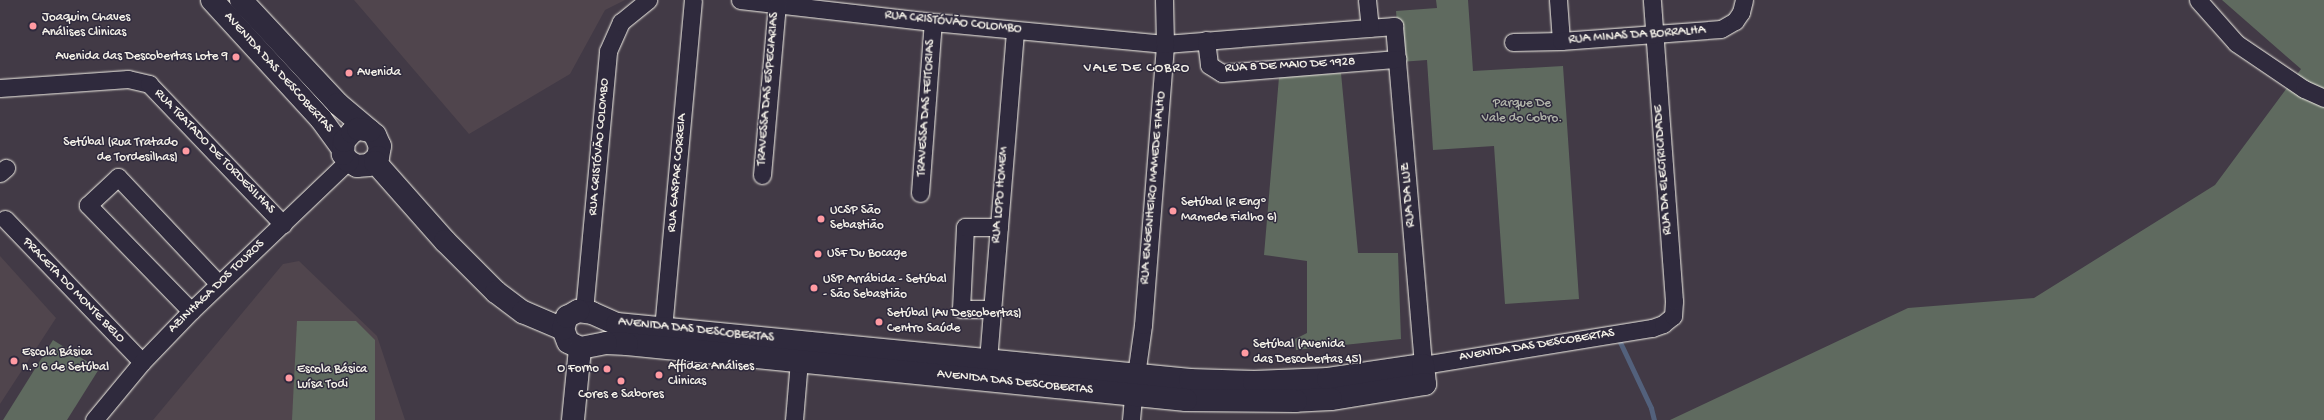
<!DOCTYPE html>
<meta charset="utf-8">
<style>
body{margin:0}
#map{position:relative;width:2324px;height:420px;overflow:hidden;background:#423a46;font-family:"Gochi Hand",sans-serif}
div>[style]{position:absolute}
.built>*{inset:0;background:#50454d}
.green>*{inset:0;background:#5f6a5f}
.stream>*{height:5px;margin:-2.5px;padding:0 2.5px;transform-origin:2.5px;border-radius:2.5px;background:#53617c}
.roads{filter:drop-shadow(0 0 1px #f4f1e8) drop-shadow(0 0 1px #f4f1e8)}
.street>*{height:17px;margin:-8.5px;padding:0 8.5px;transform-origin:8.5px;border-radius:8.5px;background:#2f2a3d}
.secondary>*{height:22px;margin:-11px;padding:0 11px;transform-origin:11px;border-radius:11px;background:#2f2a3d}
.dots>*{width:11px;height:11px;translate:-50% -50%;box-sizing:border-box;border:2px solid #2f2a3d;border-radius:50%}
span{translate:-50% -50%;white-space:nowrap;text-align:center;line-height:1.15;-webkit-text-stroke:3px #2f2a3d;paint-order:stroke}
.poi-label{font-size:13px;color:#f4f1e8}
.left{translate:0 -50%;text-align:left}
.right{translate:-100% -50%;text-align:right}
.street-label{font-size:13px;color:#f4f1e8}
.park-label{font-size:13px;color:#b1b4aa}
.neighbourhood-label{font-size:14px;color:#f4f1e8;letter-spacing:1px}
</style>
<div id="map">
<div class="built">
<i style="clip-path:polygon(354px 0,625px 0,605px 10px,570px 74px,469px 134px)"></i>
<i style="clip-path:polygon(0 256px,56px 318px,0 404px)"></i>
<i style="clip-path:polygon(299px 261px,377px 336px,405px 420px,153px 420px,283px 264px)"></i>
</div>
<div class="green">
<i style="clip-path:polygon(1436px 0,1468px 0,1473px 71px,1563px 66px,1579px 299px,1505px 304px,1494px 146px,1433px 150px,1427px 60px,1400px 62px,1396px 11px,1437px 8px)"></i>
<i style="clip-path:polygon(2222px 0,2324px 0,2324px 420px,1670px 420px,1908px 308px,2034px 298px,2215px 185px,2301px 69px)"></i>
<i style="clip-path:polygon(1341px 73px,1358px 253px,1398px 253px,1401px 339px,1296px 350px,1295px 339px,1307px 333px,1307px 261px,1264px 255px,1279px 77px)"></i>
<i style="clip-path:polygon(297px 321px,356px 321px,375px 340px,375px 420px,292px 420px)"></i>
<i style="clip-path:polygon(53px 340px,99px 369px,67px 420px,3px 420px)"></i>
</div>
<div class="stream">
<i style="left:1620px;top:342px;width:73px;rotate:64.8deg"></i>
<i style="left:1651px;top:408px;width:12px;rotate:76deg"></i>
</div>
<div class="roads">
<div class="street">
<i style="left:740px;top:0;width:194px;rotate:6.5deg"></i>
<i style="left:933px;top:22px;width:233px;rotate:5.4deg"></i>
<i style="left:1165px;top:44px;width:230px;rotate:-4.5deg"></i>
<i style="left:1394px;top:26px;width:340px;rotate:85.1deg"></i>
<i style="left:1423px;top:365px;width:232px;rotate:-9.2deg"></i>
<i style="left:1652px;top:328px;width:12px;rotate:-20deg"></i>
<i style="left:1663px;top:324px;width:13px;rotate:-39deg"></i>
<i style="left:1673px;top:316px;width:15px;rotate:-86deg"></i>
<i style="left:1674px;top:301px;width:302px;rotate:-94.2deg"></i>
<i style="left:1367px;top:0;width:28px;rotate:84deg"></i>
<i style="left:1558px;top:0;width:41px;rotate:85.8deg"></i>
<i style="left:2198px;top:0;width:57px;rotate:48.5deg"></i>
<i style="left:2236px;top:43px;width:82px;rotate:34.1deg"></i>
<i style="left:2304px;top:89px;width:22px;rotate:24deg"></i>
<i style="left:1206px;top:40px;width:25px;rotate:83deg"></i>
<i style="left:1209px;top:65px;width:15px;rotate:32deg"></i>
<i style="left:1222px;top:73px;width:176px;rotate:-4.6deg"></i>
<i style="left:1513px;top:42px;width:48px;rotate:-1.2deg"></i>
<i style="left:1561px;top:41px;width:160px;rotate:-4.3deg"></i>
<i style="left:1721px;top:29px;width:16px;rotate:-30deg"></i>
<i style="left:1735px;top:21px;width:11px;rotate:-56deg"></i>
<i style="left:1741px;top:12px;width:12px;rotate:-76deg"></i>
<i style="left:0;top:88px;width:128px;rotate:-4deg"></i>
<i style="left:128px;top:79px;width:22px;rotate:13deg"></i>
<i style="left:149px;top:84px;width:194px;rotate:46.3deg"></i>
<i style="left:0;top:173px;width:8px;rotate:-40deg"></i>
<i style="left:762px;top:175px;width:172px;rotate:-85deg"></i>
<i style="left:920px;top:193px;width:171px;rotate:-85.7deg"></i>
<i style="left:5px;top:219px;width:198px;rotate:46.2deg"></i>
<i style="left:992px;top:309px;width:31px;rotate:180deg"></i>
<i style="left:961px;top:309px;width:82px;rotate:-87.2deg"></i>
<i style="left:965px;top:227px;width:34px"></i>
<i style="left:191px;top:311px;width:148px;rotate:-134.2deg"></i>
<i style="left:88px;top:205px;width:41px;rotate:-43deg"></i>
<i style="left:118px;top:177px;width:146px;rotate:46.7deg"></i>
<i style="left:584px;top:311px;width:261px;rotate:-84.7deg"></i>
<i style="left:608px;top:51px;width:32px;rotate:-66deg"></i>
<i style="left:621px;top:22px;width:35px;rotate:-39deg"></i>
<i style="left:662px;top:340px;width:341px;rotate:-84.8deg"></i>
<i style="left:988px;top:360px;width:331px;rotate:-85.3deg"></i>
<i style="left:1136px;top:375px;width:50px;rotate:-82deg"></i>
<i style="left:1143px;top:325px;width:282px;rotate:-85.5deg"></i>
<i style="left:1165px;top:44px;width:44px;rotate:-91.3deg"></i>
<i style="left:94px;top:420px;width:75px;rotate:-50.4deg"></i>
<i style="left:142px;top:362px;width:71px;rotate:-46.1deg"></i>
<i style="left:191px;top:311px;width:217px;rotate:-43.7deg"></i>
<i style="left:794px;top:420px;width:59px;rotate:-85.2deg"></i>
<i style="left:1131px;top:420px;width:25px;rotate:-85deg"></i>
</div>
<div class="secondary">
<i style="left:212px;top:0;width:161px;rotate:47.5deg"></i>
<i style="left:321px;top:119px;width:36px;rotate:54deg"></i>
<i style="left:241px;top:0;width:142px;rotate:47deg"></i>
<i style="left:338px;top:104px;width:48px;rotate:40deg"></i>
<i style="left:375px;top:135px;width:12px;rotate:66deg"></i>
<i style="left:380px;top:146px;width:11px;rotate:100deg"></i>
<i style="left:378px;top:157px;width:12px;rotate:138deg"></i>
<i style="left:369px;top:165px;width:12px;rotate:175deg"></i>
<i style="left:357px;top:166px;width:10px;rotate:-151deg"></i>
<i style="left:348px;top:161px;width:9px;rotate:-126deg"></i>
<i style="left:343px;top:154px;width:13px;rotate:-86deg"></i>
<i style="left:344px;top:141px;width:12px;rotate:-48deg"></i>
<i style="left:352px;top:132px;width:7px;rotate:-27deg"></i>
<i style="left:358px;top:129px;width:12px;rotate:9deg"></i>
<i style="left:375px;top:162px;width:106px;rotate:48.5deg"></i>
<i style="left:445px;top:241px;width:72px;rotate:45deg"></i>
<i style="left:496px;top:292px;width:34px;rotate:37deg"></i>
<i style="left:523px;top:312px;width:43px;rotate:23deg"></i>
<i style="left:578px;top:311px;width:14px;rotate:8deg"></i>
<i style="left:592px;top:313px;width:27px;rotate:24deg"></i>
<i style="left:617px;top:324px;width:576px;rotate:5.58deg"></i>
<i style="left:1190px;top:380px;width:64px;rotate:1.8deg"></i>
<i style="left:1254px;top:382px;width:74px;rotate:-2.3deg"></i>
<i style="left:1328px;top:379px;width:96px;rotate:-8.4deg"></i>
<i style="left:1423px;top:365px;width:19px;rotate:84deg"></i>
<i style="left:1425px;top:384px;width:95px;rotate:170.9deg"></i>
<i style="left:1331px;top:399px;width:35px;rotate:177deg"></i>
<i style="left:1296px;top:401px;width:110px;rotate:-179.5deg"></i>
<i style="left:1186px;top:400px;width:562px;rotate:-174.28deg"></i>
<i style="left:627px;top:344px;width:21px;rotate:-177deg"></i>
<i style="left:606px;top:343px;width:26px;rotate:169deg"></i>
<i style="left:580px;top:348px;width:13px;rotate:-153deg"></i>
<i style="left:568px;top:342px;width:14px;rotate:-111deg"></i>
<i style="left:563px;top:329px;width:13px;rotate:-72deg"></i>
<i style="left:567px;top:317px;width:13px;rotate:-29deg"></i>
<i style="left:573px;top:420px;width:72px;rotate:-84.4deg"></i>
</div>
</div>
<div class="dots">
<i style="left:33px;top:26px;background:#ff9aa2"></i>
<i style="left:236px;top:57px;background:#ff9aa2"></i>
<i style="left:349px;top:73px;background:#ff9aa2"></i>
<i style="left:186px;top:151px;background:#ff9aa2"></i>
<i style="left:1173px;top:211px;background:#ff9aa2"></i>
<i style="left:821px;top:219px;background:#ff9aa2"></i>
<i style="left:818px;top:254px;background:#ff9aa2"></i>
<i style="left:814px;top:288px;background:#ff9aa2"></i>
<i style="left:879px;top:322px;background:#ff9aa2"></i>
<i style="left:1245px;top:353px;background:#ff9aa2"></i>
<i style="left:14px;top:361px;background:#ff9aa2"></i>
<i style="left:607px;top:369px;background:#ff9aa2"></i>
<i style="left:659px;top:375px;background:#ff9aa2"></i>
<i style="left:289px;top:378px;background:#ff9aa2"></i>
<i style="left:621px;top:381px;background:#ff9aa2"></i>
</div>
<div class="poi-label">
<span class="left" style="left:42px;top:26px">Joaquim Chaves<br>Análises Clinicas</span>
<span class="right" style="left:228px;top:57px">Avenida das Descobertas Lote 9</span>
<span class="left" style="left:357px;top:73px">Avenida</span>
<span class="right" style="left:178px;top:151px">Setúbal (Rua Tratado<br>de Tordesilhas)</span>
<span class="left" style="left:1181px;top:211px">Setúbal (R Engº<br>Mamede Fialho 6)</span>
<span class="left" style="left:830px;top:219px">UCSP São<br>Sebastião</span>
<span class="left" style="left:827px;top:254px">USF Du Bocage</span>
<span class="left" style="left:823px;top:288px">USP Arrábida - Setúbal<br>- São Sebastião</span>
<span class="left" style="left:887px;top:322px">Setúbal (Av Descobertas)<br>Centro Saúde</span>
<span class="left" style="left:1253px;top:353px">Setúbal (Avenida<br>das Descobertas 45)</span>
<span class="left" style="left:22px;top:361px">Escola Básica<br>n.º 6 de Setúbal</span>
<span class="left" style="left:668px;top:375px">Affidea Análises<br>Clinicas</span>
<span class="right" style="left:599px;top:369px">O Forno</span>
<span class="left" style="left:297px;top:378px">Escola Básica<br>Luísa Todi</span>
<span style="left:621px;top:395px">Cores e Sabores</span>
</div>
<div class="street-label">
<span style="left:953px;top:23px;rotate:6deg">RUA CRISTÓVÃO COLOMBO</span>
<span style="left:1637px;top:36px;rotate:-4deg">RUA MINAS DA BORRALHA</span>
<span style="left:1290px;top:66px;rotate:-3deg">RUA 8 DE MAIO DE 1928</span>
<span style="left:278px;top:73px;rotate:48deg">AVENIDA DAS DESCOBERTAS</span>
<span style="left:769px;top:89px;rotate:-85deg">TRAVESSA DAS ESPECIARIAS</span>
<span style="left:927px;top:108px;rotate:-86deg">TRAVESSA DAS FEITORIAS</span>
<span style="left:600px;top:147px;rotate:-85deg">RUA CRISTÓVÃO COLOMBO</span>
<span style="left:214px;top:152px;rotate:46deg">RUA TRATADO DE TORDESILHAS</span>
<span style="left:1664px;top:170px;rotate:-94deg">RUA DA ELECTRICIDADE</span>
<span style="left:678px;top:173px;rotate:-85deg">RUA GASPAR CORREIA</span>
<span style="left:1154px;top:188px;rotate:-85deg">RUA ENGENHEIRO MAMEDE FIALHO</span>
<span style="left:1001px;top:195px;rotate:-85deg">RUA LOPO HOMEM</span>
<span style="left:1409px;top:195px;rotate:-95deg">RUA DA LUZ</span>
<span style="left:217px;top:287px;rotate:-44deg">AZINHAGA DOS TOUROS</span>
<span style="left:73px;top:291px;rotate:46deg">PRACETA DO MONTE BELO</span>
<span style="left:696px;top:331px;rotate:6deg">AVENIDA DAS DESCOBERTAS</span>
<span style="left:1537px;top:346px;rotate:-9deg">AVENIDA DAS DESCOBERTAS</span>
<span style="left:1015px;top:383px;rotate:6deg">AVENIDA DAS DESCOBERTAS</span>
</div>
<div class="park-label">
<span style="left:1522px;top:112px">Parque De<br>Vale do Cobro.</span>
</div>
<div class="neighbourhood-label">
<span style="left:1137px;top:69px">VALE DE COBRO</span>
</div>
</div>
